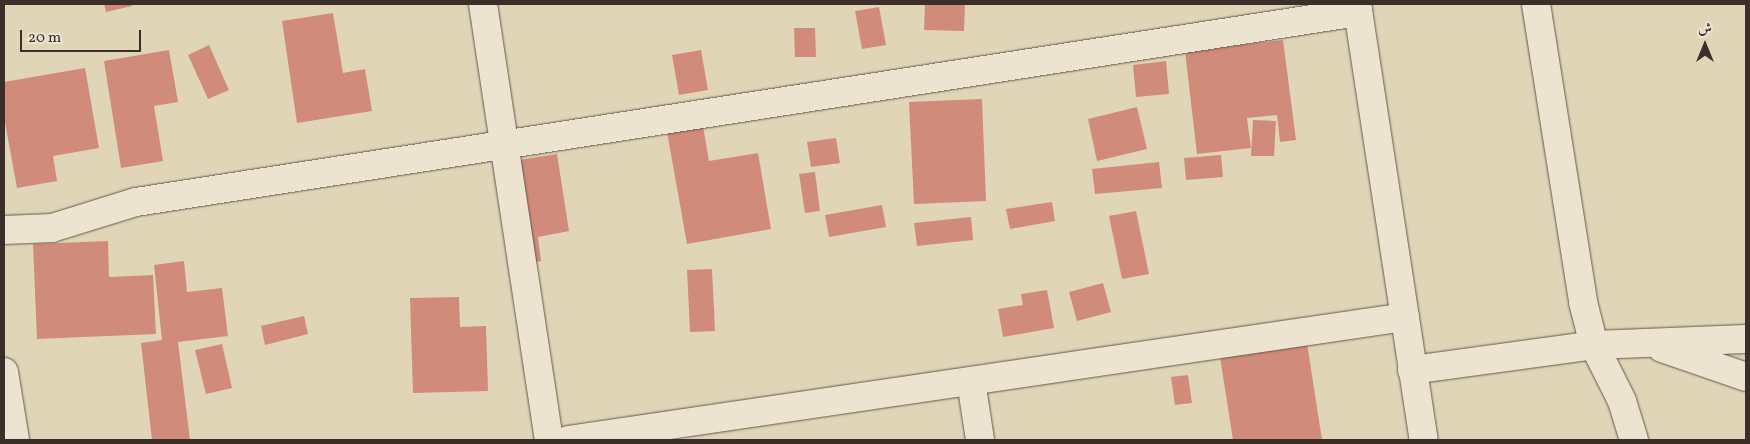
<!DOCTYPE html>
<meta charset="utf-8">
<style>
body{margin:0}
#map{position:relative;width:1750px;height:444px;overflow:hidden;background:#e1d5b8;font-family:Vollkorn,Amiri,serif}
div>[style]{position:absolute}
.building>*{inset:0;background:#d18b7b}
.roads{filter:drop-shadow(0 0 1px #65584c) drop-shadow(0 0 1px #65584c)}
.minor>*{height:28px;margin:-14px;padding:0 14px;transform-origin:14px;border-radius:14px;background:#ece4d1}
.tertiary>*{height:28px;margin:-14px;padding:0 14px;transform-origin:14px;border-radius:14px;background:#ece4d1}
span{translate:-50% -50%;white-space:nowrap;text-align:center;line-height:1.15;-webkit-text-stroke:4.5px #ece4d1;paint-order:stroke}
.frame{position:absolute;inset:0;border:5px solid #3c2e28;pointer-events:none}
.north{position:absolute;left:1680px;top:20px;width:50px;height:50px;-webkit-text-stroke:4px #ece4d1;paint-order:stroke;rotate:0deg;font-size:14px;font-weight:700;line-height:20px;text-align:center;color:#3c2e28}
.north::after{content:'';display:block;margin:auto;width:18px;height:22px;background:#3c2e28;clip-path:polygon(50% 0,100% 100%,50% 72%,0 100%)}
.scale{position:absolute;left:20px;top:30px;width:121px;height:22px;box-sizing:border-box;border:2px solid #3c2e28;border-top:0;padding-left:6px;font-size:15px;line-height:18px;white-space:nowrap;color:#3c2e28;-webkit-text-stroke:4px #ece4d1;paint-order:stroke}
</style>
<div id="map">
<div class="building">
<i style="clip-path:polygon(104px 4px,131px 4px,132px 6px,106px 12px)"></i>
<i style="clip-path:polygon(925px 4px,965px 4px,964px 31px,924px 30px)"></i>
<i style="clip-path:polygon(879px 7px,886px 45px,862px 49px,855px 11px)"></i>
<i style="clip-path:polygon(333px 13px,343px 73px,365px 69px,372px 111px,297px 123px,282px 21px)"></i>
<i style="clip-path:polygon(794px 28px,815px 28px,816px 57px,795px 57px)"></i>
<i style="clip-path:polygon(1283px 40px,1296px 140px,1280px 142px,1277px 115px,1247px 118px,1251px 148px,1197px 154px,1185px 51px)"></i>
<i style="clip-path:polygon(209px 45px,229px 90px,208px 99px,188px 55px)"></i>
<i style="clip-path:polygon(169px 50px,178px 102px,154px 106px,163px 161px,121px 168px,104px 61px)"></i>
<i style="clip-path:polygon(701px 50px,708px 90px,679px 95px,672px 55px)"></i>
<i style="clip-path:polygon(1166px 61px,1169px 94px,1136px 97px,1133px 65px)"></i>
<i style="clip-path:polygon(85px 68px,99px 148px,53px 156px,57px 181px,17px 188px,4px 117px,4px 82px)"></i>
<i style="clip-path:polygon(982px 99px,986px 201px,914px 204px,909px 102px)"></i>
<i style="clip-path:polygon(1137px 107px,1147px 149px,1097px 161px,1088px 119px)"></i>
<i style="clip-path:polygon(1253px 120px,1276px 121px,1274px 156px,1251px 156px)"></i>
<i style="clip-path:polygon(703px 126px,709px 161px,758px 153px,771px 229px,687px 244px,667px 132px)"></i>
<i style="clip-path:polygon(836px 138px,840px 163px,811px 167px,807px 142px)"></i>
<i style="clip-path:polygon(557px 154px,569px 231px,538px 237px,541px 261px,509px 267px,493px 164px)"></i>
<i style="clip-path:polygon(1221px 155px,1223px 177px,1186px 180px,1184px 158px)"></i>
<i style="clip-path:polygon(1159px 162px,1162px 188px,1095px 194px,1092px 169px)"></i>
<i style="clip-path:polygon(815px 172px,820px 211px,805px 213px,799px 174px)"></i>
<i style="clip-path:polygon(1052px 202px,1055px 221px,1010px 229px,1006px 209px)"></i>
<i style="clip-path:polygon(882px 205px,886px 227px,829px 237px,825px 215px)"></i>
<i style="clip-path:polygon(1136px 211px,1149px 274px,1122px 279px,1109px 216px)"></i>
<i style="clip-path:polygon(971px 217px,973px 240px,917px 246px,914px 223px)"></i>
<i style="clip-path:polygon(108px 241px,109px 277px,153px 275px,156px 334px,37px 339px,33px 244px)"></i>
<i style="clip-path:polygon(184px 261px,187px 292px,222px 288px,228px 336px,178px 342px,190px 440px,152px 440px,141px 343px,162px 340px,154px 265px)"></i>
<i style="clip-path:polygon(712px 269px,715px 331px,690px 332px,687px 270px)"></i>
<i style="clip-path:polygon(1103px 283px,1111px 312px,1077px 321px,1069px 292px)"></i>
<i style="clip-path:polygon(1047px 290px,1054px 328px,1003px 337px,998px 309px,1023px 305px,1021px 294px)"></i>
<i style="clip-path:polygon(459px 297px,460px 327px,486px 326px,488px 391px,413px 393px,410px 298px)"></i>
<i style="clip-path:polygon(304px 316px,308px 334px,265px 345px,261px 326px)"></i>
<i style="clip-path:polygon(1307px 343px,1322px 440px,1233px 440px,1220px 357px)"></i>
<i style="clip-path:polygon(222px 344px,232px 388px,206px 394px,195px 350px)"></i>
<i style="clip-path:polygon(1188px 375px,1192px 403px,1175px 405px,1171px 377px)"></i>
</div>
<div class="roads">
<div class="minor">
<i style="left:483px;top:4px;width:441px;rotate:81.4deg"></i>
<i style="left:1536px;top:4px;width:302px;rotate:81deg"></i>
<i style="left:1583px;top:302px;width:44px;rotate:75.7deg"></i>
<i style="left:1594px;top:345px;width:63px;rotate:63.4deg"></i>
<i style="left:1622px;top:401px;width:41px;rotate:72.9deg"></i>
<i style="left:4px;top:230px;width:48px;rotate:-2.4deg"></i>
<i style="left:52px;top:228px;width:88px;rotate:-17.2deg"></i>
<i style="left:136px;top:202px;width:1237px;rotate:-8.84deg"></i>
<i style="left:1662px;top:348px;width:89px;rotate:19deg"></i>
<i style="left:1412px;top:370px;width:184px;rotate:-7.8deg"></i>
<i style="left:1594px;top:345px;width:152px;rotate:-2.3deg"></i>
<i style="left:4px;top:372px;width:69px;rotate:80.8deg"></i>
<i style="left:971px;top:381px;width:60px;rotate:81.3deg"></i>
<i style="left:568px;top:440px;width:846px;rotate:-8.36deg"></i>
</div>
<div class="tertiary">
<i style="left:1357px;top:4px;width:441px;rotate:81.3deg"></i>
</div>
</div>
<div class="frame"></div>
<div class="north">ش</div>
<div class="scale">20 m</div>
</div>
